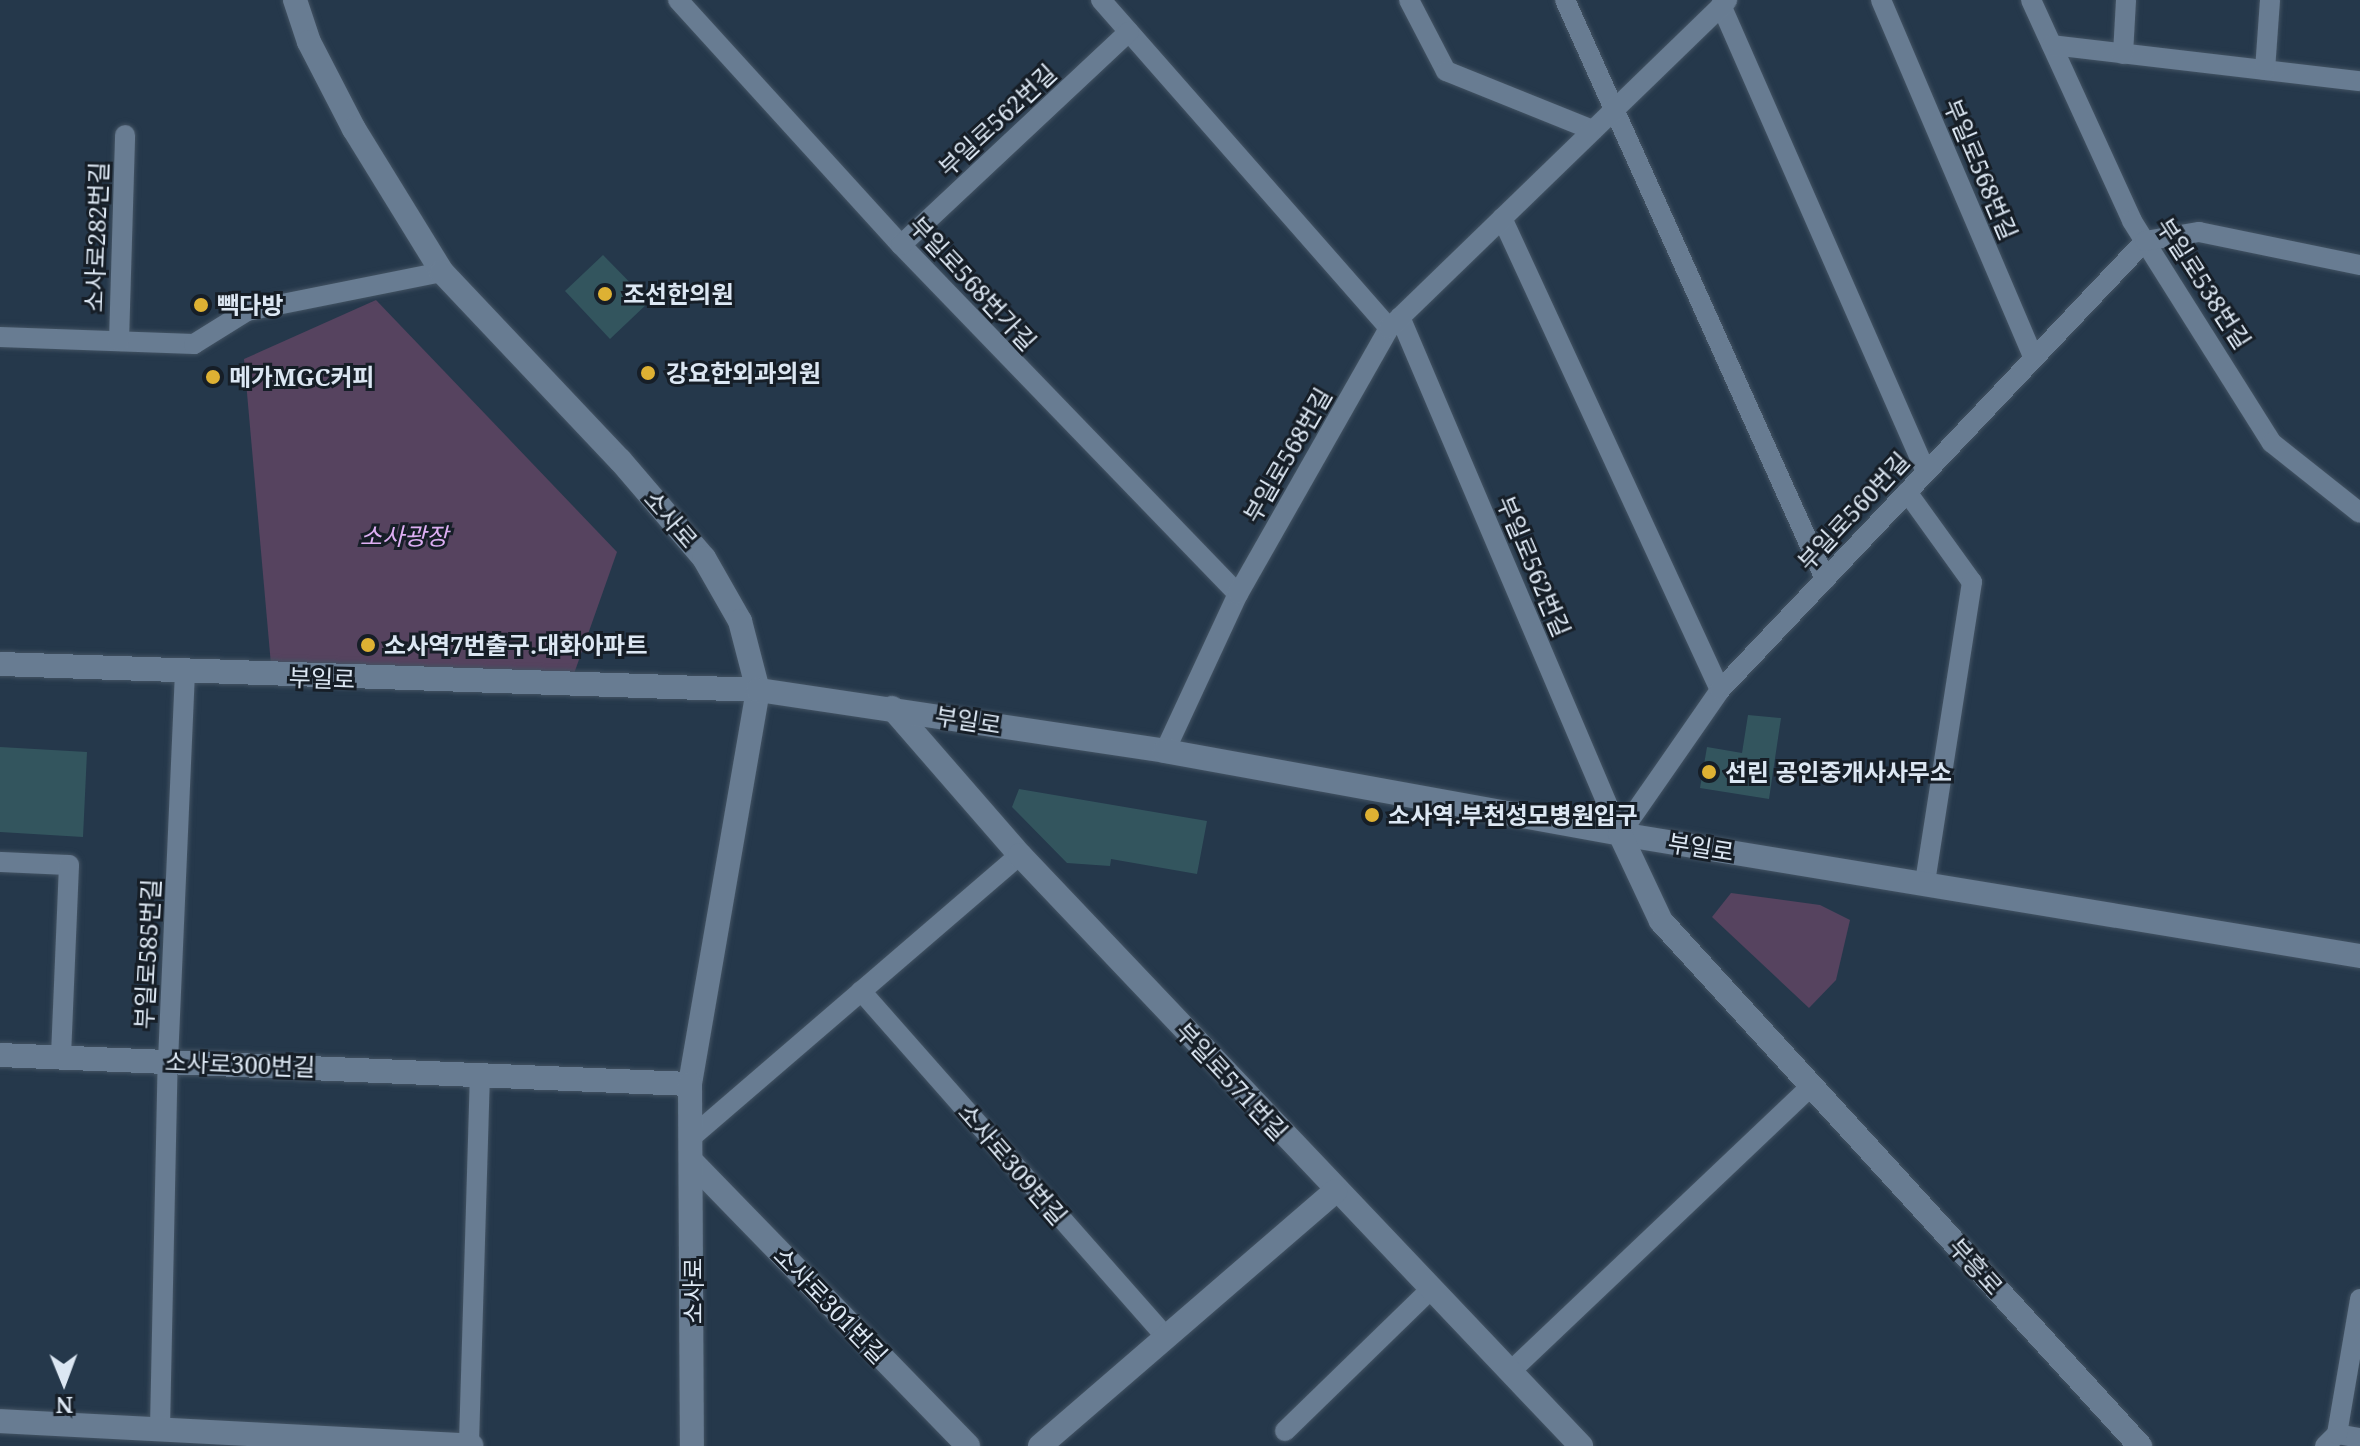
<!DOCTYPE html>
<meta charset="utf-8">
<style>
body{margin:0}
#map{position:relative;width:2360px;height:1446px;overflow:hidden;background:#25384b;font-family:"Noto Serif","Noto Sans KR",serif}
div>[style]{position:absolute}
.green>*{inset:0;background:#56435f}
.building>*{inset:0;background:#33555e}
.roads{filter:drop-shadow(0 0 2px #435363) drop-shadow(0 0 2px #435363)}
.lane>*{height:20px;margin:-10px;padding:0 10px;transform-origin:10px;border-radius:10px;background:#687c92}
.street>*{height:24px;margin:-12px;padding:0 12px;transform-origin:12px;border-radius:12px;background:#687c92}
.secondary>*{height:24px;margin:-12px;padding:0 12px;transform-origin:12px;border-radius:12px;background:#687c92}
.dots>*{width:22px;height:22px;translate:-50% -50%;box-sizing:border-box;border:4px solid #161e27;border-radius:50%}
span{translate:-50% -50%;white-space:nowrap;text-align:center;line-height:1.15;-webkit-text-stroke:6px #161e27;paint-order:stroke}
.street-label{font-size:24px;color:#dce7f3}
.poi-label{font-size:24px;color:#dce7f3;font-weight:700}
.left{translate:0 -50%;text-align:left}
.park-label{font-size:24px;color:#ddaff3;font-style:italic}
.north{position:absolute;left:24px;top:1342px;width:80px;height:80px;-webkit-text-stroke:6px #161e27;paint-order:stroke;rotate:179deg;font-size:22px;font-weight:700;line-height:32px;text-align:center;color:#dce7f3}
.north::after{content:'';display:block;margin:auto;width:28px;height:36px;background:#dce7f3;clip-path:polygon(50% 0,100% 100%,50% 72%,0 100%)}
</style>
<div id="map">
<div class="green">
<i style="clip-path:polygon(376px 300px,617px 552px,570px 685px,272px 676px,244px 359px)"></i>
<i style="clip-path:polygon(1731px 893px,1820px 905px,1850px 920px,1836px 980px,1809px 1008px,1712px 917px)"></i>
</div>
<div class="building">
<i style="clip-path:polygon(603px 255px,649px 302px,610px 339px,565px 291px)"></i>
<i style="clip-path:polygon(1748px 715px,1781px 718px,1769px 799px,1700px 788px,1707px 747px,1742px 753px)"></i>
<i style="clip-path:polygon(0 747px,87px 752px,83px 837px,0 832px)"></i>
<i style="clip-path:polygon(1019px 789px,1207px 821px,1197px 874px,1111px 859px,1110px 866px,1067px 863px,1012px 807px)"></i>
</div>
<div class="roads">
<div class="lane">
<i style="left:678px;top:0;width:331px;rotate:47.7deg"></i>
<i style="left:901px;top:245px;width:485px;rotate:46deg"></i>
<i style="left:1101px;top:0;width:436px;rotate:48.7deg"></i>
<i style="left:1409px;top:0;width:80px;rotate:62.5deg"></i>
<i style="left:1446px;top:71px;width:158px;rotate:21.9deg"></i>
<i style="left:1565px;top:0;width:635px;rotate:65.82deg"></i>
<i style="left:1881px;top:0;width:389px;rotate:66.9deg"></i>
<i style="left:2031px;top:0;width:243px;rotate:65.4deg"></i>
<i style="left:2132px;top:221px;width:262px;rotate:57.8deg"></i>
<i style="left:2272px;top:443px;width:112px;rotate:38.5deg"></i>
<i style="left:1721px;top:5px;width:510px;rotate:66.3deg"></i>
<i style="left:2052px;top:45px;width:310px;rotate:6.7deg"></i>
<i style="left:2123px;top:54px;width:54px;rotate:-86.8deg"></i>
<i style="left:2265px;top:70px;width:70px;rotate:-85.9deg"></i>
<i style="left:1502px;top:218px;width:520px;rotate:65.21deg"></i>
<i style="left:901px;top:245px;width:312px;rotate:-43.1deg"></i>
<i style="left:1400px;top:317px;width:562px;rotate:66.95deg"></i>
<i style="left:0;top:337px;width:194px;rotate:2.1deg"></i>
<i style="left:194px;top:344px;width:62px;rotate:-31.9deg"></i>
<i style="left:247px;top:311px;width:199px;rotate:-11.3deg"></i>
<i style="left:119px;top:341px;width:206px;rotate:-88.3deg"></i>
<i style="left:1907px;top:492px;width:111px;rotate:54.2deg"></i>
<i style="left:1972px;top:582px;width:304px;rotate:98.9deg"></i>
<i style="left:1165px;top:751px;width:173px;rotate:-65.1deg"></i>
<i style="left:1238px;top:594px;width:306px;rotate:-60.4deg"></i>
<i style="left:1389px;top:328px;width:471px;rotate:-44.1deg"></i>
<i style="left:1620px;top:834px;width:175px;rotate:-55.2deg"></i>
<i style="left:1720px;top:690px;width:618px;rotate:-46.57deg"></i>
<i style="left:2145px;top:241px;width:55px;rotate:-9.5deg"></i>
<i style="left:2199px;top:232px;width:164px;rotate:11.6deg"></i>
<i style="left:0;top:862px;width:69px;rotate:2.5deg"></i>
<i style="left:69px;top:865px;width:192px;rotate:92.4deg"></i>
<i style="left:861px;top:991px;width:461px;rotate:48.6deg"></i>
<i style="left:693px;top:1136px;width:431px;rotate:-40.7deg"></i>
<i style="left:1513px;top:1369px;width:411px;rotate:-43.5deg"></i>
<i style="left:160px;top:1428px;width:367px;rotate:-88.8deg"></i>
<i style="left:168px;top:1061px;width:387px;rotate:-87.5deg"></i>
<i style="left:1285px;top:1431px;width:205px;rotate:-44.2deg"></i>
<i style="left:2337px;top:1434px;width:23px;rotate:10deg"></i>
<i style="left:469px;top:1443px;width:369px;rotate:-88.3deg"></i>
<i style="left:2325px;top:1446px;width:17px;rotate:-45deg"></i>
<i style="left:2337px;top:1434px;width:137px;rotate:-80.3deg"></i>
</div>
<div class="street">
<i style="left:892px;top:708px;width:195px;rotate:49deg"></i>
<i style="left:1020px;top:855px;width:815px;rotate:46.49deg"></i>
<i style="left:0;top:1055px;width:691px;rotate:2.41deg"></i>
<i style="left:694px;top:1164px;width:393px;rotate:45.8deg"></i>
<i style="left:0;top:1421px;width:472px;rotate:3deg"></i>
<i style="left:1040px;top:1446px;width:390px;rotate:-40.8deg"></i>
</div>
<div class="secondary">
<i style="left:295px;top:0;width:44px;rotate:71.6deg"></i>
<i style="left:309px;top:42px;width:98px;rotate:62.7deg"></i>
<i style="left:354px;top:129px;width:168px;rotate:58.4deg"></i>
<i style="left:442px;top:272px;width:259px;rotate:46.6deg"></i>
<i style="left:620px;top:460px;width:129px;rotate:49.4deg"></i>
<i style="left:704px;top:558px;width:73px;rotate:60.3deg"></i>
<i style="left:740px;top:621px;width:71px;rotate:75.4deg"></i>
<i style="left:758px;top:690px;width:400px;rotate:99.8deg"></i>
<i style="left:690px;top:1084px;width:362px;rotate:89.7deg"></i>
<i style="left:0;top:664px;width:758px;rotate:1.96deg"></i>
<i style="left:758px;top:690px;width:412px;rotate:8.5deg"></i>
<i style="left:1165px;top:751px;width:463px;rotate:10.3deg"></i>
<i style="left:1620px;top:834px;width:750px;rotate:9.36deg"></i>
<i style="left:1620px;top:834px;width:96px;rotate:64.8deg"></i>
<i style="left:1661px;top:921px;width:711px;rotate:47.62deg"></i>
</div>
</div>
<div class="dots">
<i style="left:605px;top:294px;background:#deb133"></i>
<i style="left:201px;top:305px;background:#deb133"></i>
<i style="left:648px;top:373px;background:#deb133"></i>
<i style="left:213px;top:377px;background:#deb133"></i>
<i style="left:368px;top:645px;background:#deb133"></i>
<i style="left:1709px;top:772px;background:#deb133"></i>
<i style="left:1372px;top:815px;background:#deb133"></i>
</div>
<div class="street-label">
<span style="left:997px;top:120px;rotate:-43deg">부일로562번길</span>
<span style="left:1981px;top:169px;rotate:67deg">부일로568번길</span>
<span style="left:96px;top:237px;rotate:-88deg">소사로282번길</span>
<span style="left:973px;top:283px;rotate:47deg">부일로568번가길</span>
<span style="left:2204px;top:283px;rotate:57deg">부일로538번길</span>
<span style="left:1287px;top:455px;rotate:-60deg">부일로568번길</span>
<span style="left:1853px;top:511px;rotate:-47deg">부일로560번길</span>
<span style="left:671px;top:519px;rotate:49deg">소사로</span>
<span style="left:1534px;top:566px;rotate:67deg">부일로562번길</span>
<span style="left:322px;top:678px;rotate:2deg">부일로</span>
<span style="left:968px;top:720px;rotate:9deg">부일로</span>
<span style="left:1701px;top:847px;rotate:9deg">부일로</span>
<span style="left:147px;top:954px;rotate:-87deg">부일로585번길</span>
<span style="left:240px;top:1064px;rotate:2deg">소사로300번길</span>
<span style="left:1232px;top:1081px;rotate:47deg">부일로571번길</span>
<span style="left:1013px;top:1164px;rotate:49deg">소사로309번길</span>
<span style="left:1976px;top:1266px;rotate:48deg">부흥로</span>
<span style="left:693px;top:1291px;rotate:-90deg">소사로</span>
<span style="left:831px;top:1305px;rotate:46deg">소사로301번길</span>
</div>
<div class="poi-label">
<span class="left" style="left:623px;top:294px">조선한의원</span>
<span class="left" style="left:217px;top:305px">빽다방</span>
<span class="left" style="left:666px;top:373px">강요한외과의원</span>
<span class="left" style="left:229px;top:377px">메가MGC커피</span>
<span class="left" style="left:384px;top:645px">소사역7번출구.대화아파트</span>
<span class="left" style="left:1725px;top:772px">선린 공인중개사사무소</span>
<span class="left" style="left:1388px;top:815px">소사역.부천성모병원입구</span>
</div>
<div class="park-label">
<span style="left:404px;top:536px">소사광장</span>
</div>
<div class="north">N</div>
</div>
